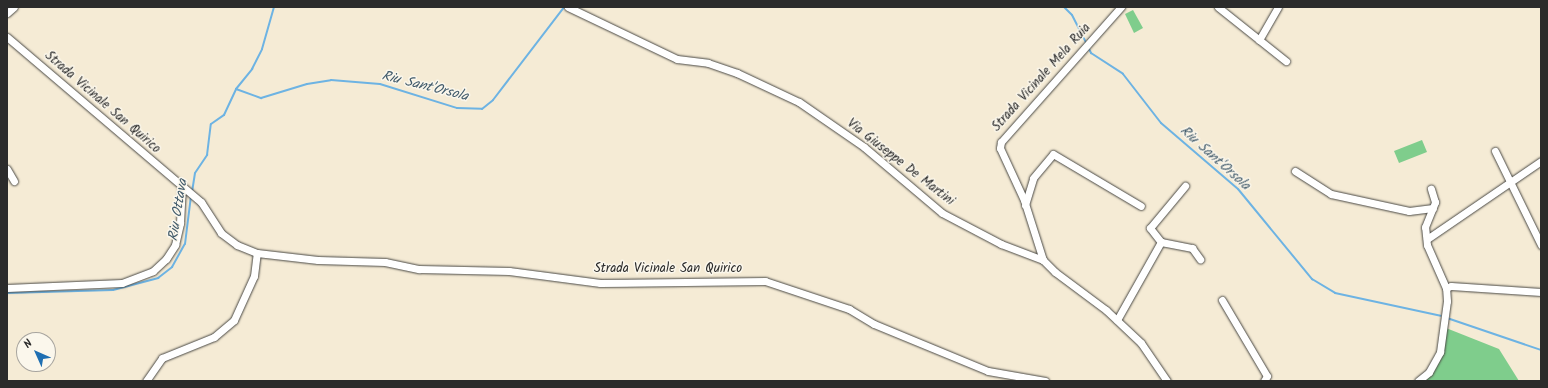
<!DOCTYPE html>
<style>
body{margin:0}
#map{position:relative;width:1548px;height:388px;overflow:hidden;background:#f5ebd5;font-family:Kalam,sans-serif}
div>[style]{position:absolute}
.green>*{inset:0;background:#7fcd8c}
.stream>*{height:2px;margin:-1px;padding:0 1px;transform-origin:1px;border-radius:1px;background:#6db3e3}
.roads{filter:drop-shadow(0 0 1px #494844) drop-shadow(0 0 1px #494844)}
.street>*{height:7px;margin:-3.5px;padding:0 3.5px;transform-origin:3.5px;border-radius:3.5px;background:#fff}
span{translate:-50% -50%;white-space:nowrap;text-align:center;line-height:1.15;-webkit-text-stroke:3px #fbf7ec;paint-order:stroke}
.street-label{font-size:13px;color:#2b2b2b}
.water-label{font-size:14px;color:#425b6b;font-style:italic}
.frame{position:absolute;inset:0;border:8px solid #2b2b2b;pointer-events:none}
.north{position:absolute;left:16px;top:332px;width:40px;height:40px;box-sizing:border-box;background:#fbf7ec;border:1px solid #a8a59f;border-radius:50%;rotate:315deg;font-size:11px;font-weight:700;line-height:16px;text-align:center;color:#2b2b2b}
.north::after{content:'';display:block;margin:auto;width:14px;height:18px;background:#1f6fb2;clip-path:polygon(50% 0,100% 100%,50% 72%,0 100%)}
</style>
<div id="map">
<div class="green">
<i style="clip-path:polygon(1133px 10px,1143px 28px,1134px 33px,1125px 14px)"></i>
<i style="clip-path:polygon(1422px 140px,1427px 152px,1399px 163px,1394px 151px)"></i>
<i style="clip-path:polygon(1446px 328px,1499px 349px,1519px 381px,1426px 381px)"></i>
</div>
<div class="stream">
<i style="left:1064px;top:7px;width:11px;rotate:45deg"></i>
<i style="left:1072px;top:15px;width:31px;rotate:63deg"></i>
<i style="left:1088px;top:47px;width:7px;rotate:63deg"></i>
<i style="left:1091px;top:53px;width:38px;rotate:33deg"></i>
<i style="left:1123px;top:74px;width:62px;rotate:52.2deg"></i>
<i style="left:1161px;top:123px;width:101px;rotate:40.6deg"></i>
<i style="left:1238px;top:189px;width:117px;rotate:50.6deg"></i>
<i style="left:1312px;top:279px;width:27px;rotate:31deg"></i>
<i style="left:1335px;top:293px;width:108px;rotate:12.2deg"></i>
<i style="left:236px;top:89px;width:27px;rotate:20deg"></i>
<i style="left:261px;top:98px;width:48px;rotate:-16.9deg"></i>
<i style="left:307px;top:84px;width:24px;rotate:-9deg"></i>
<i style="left:331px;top:80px;width:49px;rotate:4.7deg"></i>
<i style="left:380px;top:84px;width:81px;rotate:17.3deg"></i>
<i style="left:457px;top:108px;width:25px;rotate:2deg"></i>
<i style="left:482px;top:109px;width:14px;rotate:-39deg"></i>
<i style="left:493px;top:100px;width:117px;rotate:-52.6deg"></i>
<i style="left:192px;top:192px;width:19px;rotate:-81deg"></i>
<i style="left:195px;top:173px;width:22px;rotate:-56deg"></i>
<i style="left:207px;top:155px;width:31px;rotate:-83deg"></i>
<i style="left:211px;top:124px;width:16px;rotate:-35deg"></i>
<i style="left:224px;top:115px;width:29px;rotate:-65deg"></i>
<i style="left:236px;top:89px;width:26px;rotate:-51deg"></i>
<i style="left:252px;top:69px;width:22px;rotate:-63deg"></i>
<i style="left:262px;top:49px;width:44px;rotate:-74.1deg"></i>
<i style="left:7px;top:293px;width:106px;rotate:-1.6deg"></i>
<i style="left:113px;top:290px;width:47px;rotate:-14.9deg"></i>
<i style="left:158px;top:278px;width:18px;rotate:-38deg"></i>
<i style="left:172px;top:267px;width:26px;rotate:-61deg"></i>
<i style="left:185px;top:244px;width:48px;rotate:-82.9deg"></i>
<i style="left:1447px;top:318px;width:99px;rotate:18.8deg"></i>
</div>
<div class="roads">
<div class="street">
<i style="left:568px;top:7px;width:121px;rotate:25.5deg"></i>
<i style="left:677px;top:59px;width:31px;rotate:7deg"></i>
<i style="left:708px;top:63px;width:31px;rotate:19deg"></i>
<i style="left:737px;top:73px;width:68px;rotate:25.1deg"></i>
<i style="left:799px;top:102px;width:79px;rotate:34.7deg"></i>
<i style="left:864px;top:147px;width:102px;rotate:40.2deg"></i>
<i style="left:942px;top:213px;width:67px;rotate:27.7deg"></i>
<i style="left:1001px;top:244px;width:45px;rotate:20.9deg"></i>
<i style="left:1043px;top:260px;width:17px;rotate:45deg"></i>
<i style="left:1055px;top:272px;width:64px;rotate:36.7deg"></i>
<i style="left:1106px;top:310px;width:48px;rotate:43.3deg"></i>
<i style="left:1141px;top:343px;width:46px;rotate:55.6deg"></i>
<i style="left:1218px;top:7px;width:87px;rotate:38.5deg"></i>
<i style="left:7px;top:13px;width:9px;rotate:-41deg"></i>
<i style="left:7px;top:37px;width:255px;rotate:40.4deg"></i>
<i style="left:201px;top:202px;width:37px;rotate:57deg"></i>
<i style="left:221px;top:233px;width:20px;rotate:37deg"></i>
<i style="left:237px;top:245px;width:22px;rotate:22deg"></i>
<i style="left:257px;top:253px;width:61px;rotate:6.5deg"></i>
<i style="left:318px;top:260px;width:67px;rotate:1.7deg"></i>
<i style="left:385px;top:262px;width:35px;rotate:12deg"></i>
<i style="left:419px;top:269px;width:90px;rotate:1.3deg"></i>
<i style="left:509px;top:271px;width:92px;rotate:7.5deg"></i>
<i style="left:600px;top:283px;width:165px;rotate:-0.7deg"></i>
<i style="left:765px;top:281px;width:89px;rotate:18.4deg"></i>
<i style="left:849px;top:309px;width:29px;rotate:31deg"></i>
<i style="left:874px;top:324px;width:123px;rotate:22.4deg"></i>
<i style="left:988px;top:371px;width:58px;rotate:10deg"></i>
<i style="left:1259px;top:40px;width:38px;rotate:-60deg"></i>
<i style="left:1495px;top:151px;width:105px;rotate:63.9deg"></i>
<i style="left:7px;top:169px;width:14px;rotate:60deg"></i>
<i style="left:1295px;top:171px;width:43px;rotate:32.6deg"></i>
<i style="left:1331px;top:194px;width:80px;rotate:12.3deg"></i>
<i style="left:1409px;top:211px;width:24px;rotate:-7deg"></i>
<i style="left:1025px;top:205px;width:28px;rotate:-73deg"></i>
<i style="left:1033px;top:178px;width:31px;rotate:-50deg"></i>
<i style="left:1053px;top:154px;width:102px;rotate:30.6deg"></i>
<i style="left:1427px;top:239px;width:138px;rotate:-34.4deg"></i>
<i style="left:1161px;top:242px;width:32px;rotate:11deg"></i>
<i style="left:1192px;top:248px;width:14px;rotate:54deg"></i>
<i style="left:1043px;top:260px;width:63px;rotate:-107.6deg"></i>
<i style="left:1024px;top:200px;width:57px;rotate:-114.8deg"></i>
<i style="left:1000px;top:148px;width:6px;rotate:-81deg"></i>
<i style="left:1001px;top:142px;width:181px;rotate:-48.4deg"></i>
<i style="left:7px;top:288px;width:115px;rotate:-2.5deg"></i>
<i style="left:122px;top:283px;width:33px;rotate:-21deg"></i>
<i style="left:153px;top:271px;width:18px;rotate:-43deg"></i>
<i style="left:166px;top:259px;width:17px;rotate:-57deg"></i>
<i style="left:175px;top:245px;width:23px;rotate:-77deg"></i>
<i style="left:180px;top:223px;width:36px;rotate:-87deg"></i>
<i style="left:1446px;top:288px;width:5px;rotate:-22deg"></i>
<i style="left:1451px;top:286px;width:90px;rotate:3.8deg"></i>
<i style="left:1222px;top:300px;width:88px;rotate:59.4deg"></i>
<i style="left:1267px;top:376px;width:6px;rotate:121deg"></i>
<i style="left:1117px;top:320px;width:90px;rotate:-60.6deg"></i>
<i style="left:1161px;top:242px;width:18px;rotate:-128deg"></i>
<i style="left:1150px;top:228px;width:55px;rotate:-50.2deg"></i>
<i style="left:146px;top:381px;width:28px;rotate:-55deg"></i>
<i style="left:162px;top:358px;width:56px;rotate:-22deg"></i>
<i style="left:214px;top:337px;width:26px;rotate:-40deg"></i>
<i style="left:234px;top:320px;width:48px;rotate:-65.6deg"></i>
<i style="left:254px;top:276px;width:23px;rotate:-83deg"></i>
<i style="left:1418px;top:381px;width:14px;rotate:-39deg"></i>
<i style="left:1429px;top:372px;width:23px;rotate:-61deg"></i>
<i style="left:1440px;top:352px;width:51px;rotate:-82.2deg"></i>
<i style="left:1447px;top:301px;width:13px;rotate:-94deg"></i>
<i style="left:1446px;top:288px;width:47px;rotate:-113.8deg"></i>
<i style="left:1427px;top:245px;width:18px;rotate:-96deg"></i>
<i style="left:1425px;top:227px;width:27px;rotate:-68deg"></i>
<i style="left:1435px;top:202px;width:14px;rotate:-107deg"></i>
</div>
</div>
<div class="street-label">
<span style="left:1042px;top:78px;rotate:-48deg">Strada Vicinale Mela Ruia</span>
<span style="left:102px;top:103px;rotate:41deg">Strada Vicinale San Quirico</span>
<span style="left:900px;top:163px;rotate:38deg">Via Giuseppe De Martini</span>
<span style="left:668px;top:269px">Strada Vicinale San Quirico</span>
</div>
<div class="water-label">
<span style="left:425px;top:86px;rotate:14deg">Riu Sant'Orsola</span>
<span style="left:1215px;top:158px;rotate:42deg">Riu Sant'Orsola</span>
<span style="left:178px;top:210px;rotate:-81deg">Riu Ottava</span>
</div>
<div class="frame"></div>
<div class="north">N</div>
</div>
